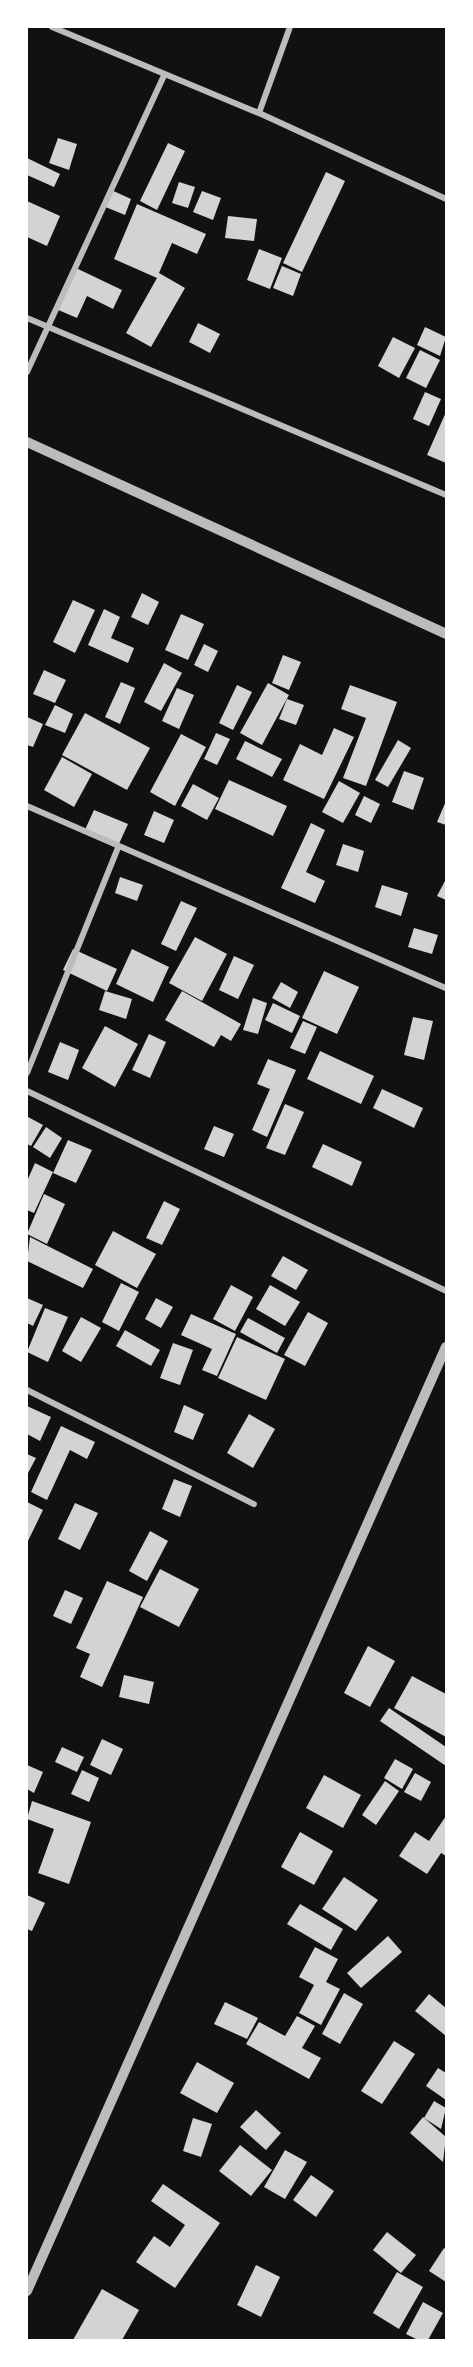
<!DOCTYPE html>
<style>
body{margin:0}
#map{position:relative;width:473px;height:2367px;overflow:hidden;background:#111;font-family:Inter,sans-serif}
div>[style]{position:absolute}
.building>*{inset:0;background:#d3d3d3}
.minor>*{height:6px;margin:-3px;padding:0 3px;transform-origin:3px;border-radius:3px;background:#bcbcbc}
.tertiary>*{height:10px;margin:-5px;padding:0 5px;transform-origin:5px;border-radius:5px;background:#bcbcbc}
span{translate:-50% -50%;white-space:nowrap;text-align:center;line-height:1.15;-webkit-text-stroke:5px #fff;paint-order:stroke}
.frame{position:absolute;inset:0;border:28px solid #fff;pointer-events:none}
</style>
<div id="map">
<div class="building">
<i style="clip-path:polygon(58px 138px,77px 144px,69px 170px,49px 163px)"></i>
<i style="clip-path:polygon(168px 143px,185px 151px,157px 210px,140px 201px)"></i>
<i style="clip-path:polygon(27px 158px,60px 174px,54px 187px,27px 175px)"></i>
<i style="clip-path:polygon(326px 172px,345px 181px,302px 272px,283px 263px)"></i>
<i style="clip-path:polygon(179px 182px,195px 187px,188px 208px,172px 203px)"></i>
<i style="clip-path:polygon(109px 189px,131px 199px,125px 215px,103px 206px)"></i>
<i style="clip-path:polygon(202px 191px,221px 198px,213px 220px,193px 212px)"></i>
<i style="clip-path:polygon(27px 201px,60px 216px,47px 246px,27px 237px)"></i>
<i style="clip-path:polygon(137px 204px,206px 234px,197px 254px,172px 243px,159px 273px,185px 288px,151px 347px,126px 333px,157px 278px,114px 259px)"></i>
<i style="clip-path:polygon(228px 216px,257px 219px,254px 241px,225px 238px)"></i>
<i style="clip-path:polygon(259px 249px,282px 258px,270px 289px,247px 280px)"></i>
<i style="clip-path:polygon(282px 266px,301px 274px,293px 296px,273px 288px)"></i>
<i style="clip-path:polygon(76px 268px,122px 290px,113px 309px,87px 296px,77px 318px,56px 309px)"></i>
<i style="clip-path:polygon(198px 323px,220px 334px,210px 353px,189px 342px)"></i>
<i style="clip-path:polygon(425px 327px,446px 337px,440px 356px,417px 345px)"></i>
<i style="clip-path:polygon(393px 337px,415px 348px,399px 378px,378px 366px)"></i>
<i style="clip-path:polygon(420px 350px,440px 360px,426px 388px,406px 378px)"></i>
<i style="clip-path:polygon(425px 392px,441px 399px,429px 426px,413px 419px)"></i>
<i style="clip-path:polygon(446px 412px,446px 463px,427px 455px)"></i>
<i style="clip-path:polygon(142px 593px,159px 602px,148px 625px,131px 617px)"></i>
<i style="clip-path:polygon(73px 600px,95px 610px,75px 653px,53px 642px)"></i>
<i style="clip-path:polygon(104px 609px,120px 617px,111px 638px,134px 648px,128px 663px,88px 645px)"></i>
<i style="clip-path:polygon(181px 614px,204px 624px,188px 660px,165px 650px)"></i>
<i style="clip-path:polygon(204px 644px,218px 651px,208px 672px,194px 665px)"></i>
<i style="clip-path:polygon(283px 655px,301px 662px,289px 690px,272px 683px)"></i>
<i style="clip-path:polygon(164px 663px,182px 673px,161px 711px,144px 702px)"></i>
<i style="clip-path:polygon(44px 670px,66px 680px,55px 703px,33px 694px)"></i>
<i style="clip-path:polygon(121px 682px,135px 688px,120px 724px,105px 717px)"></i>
<i style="clip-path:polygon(268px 683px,289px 695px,262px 745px,240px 733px)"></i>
<i style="clip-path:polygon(237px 685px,252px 692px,233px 730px,219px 723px)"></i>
<i style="clip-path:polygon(350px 685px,397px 702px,366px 786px,343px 778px,366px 718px,341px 709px)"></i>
<i style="clip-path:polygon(177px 688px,194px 695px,179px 729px,162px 721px)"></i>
<i style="clip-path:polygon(287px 699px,304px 705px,296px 725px,279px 719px)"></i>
<i style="clip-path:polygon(55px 705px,73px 714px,65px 733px,45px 725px)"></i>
<i style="clip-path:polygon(85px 713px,150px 748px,127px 790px,62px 755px)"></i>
<i style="clip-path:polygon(27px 717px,43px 724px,33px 747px,27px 745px)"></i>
<i style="clip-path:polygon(334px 728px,354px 737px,324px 799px,283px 780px,300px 744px,322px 755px)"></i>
<i style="clip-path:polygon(216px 733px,230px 739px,217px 765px,204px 759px)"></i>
<i style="clip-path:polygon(181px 734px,206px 747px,175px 806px,150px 792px)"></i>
<i style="clip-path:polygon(398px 740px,411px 748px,388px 787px,375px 780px)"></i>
<i style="clip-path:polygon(245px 741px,282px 759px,272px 777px,236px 759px)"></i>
<i style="clip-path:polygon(62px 757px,92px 774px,74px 807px,44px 790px)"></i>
<i style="clip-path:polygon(404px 771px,424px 778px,413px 810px,392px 802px)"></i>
<i style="clip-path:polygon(229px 780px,287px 806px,273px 836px,215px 809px)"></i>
<i style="clip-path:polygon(339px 781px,360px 793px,343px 823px,322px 812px)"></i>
<i style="clip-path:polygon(193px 784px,219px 798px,207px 820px,181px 806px)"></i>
<i style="clip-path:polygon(364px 796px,380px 804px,371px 823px,355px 815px)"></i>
<i style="clip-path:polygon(446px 801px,446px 825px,437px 822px)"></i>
<i style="clip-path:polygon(94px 810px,128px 824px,118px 846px,84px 832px)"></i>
<i style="clip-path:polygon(154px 811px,174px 820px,164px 843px,144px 835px)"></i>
<i style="clip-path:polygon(311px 823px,325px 830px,306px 872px,325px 881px,315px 903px,281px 888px)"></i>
<i style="clip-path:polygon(343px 844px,364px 851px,358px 872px,336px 865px)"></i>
<i style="clip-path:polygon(120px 877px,143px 885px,137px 901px,115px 893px)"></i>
<i style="clip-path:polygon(446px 879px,446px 900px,437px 896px)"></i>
<i style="clip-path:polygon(382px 885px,408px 893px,401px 916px,375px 907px)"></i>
<i style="clip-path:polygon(181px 901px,197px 908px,176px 951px,161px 944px)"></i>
<i style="clip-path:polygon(414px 928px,438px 935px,432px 954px,408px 947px)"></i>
<i style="clip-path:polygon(195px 937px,227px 954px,202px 1001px,169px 983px)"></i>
<i style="clip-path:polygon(73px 949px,117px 969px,107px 991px,63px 970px)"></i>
<i style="clip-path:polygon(132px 949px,169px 967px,153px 1002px,116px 984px)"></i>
<i style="clip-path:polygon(234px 956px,254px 965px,238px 999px,219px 990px)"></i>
<i style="clip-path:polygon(324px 971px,359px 987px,337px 1034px,302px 1018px)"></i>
<i style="clip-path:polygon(281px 982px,298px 992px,290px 1008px,272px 998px)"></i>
<i style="clip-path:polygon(105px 991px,132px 999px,126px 1019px,99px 1010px)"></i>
<i style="clip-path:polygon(182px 991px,241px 1024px,231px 1041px,221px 1035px,214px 1047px,165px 1020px)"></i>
<i style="clip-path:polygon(253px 998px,267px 1003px,258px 1034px,243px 1030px)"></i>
<i style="clip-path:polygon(273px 1003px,300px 1016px,292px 1033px,265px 1020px)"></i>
<i style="clip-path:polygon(413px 1017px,433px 1021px,424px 1060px,404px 1055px)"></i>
<i style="clip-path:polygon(303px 1021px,317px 1027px,305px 1054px,290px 1048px)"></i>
<i style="clip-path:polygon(105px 1026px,138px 1044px,115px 1087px,82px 1068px)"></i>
<i style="clip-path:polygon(149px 1034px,166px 1042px,150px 1078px,132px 1070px)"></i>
<i style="clip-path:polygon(60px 1042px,79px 1050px,68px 1080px,48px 1072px)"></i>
<i style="clip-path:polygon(320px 1051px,374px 1076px,361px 1104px,307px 1079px)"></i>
<i style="clip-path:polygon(268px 1059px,296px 1070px,267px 1137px,252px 1130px,270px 1089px,257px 1084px)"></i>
<i style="clip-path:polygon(382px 1089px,423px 1108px,414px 1128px,373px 1108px)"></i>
<i style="clip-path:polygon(285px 1104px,304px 1112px,285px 1155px,266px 1148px)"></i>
<i style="clip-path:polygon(28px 1117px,43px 1125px,31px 1146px,27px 1144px)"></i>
<i style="clip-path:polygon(214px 1126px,234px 1134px,224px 1157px,204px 1149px)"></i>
<i style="clip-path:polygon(46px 1127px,62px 1138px,50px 1158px,33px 1147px)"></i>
<i style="clip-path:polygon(68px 1140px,92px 1150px,76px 1183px,53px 1173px)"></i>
<i style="clip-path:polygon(323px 1144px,362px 1162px,352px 1186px,312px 1167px)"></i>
<i style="clip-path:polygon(35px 1163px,53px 1172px,34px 1213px,27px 1210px,27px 1181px)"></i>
<i style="clip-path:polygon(44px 1194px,65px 1204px,47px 1244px,27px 1234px)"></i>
<i style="clip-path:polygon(164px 1201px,180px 1209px,162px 1245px,146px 1238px)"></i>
<i style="clip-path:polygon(113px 1231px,156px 1254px,137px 1288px,95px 1265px)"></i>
<i style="clip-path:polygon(30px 1237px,93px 1269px,83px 1288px,27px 1261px)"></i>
<i style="clip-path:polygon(283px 1256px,308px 1270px,296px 1290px,271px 1276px)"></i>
<i style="clip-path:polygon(121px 1283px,139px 1292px,119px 1331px,102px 1322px)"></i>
<i style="clip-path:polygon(231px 1285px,253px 1297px,235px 1331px,213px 1319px)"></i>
<i style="clip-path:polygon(270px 1285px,300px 1302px,285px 1326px,256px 1309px)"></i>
<i style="clip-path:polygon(27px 1298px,43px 1305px,33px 1326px,27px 1323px)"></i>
<i style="clip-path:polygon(156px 1298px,173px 1307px,161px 1328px,145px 1319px)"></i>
<i style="clip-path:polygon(45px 1308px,68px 1317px,48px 1362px,27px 1352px)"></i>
<i style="clip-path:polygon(308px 1312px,328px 1323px,305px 1366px,284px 1355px)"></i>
<i style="clip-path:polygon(191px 1314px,236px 1334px,217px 1376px,202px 1370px,212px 1349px,181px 1335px)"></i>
<i style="clip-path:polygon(81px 1317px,101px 1328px,81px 1362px,62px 1351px)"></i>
<i style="clip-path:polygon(248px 1318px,285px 1338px,277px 1353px,240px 1332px)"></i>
<i style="clip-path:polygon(125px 1330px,160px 1350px,151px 1366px,116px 1346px)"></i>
<i style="clip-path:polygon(237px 1337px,285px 1359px,266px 1400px,218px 1378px)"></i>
<i style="clip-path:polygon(173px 1343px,193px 1350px,180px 1385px,160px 1378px)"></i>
<i style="clip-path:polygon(184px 1405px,204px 1414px,193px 1440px,174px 1432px)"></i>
<i style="clip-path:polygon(27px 1406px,51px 1417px,40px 1441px,27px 1434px)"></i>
<i style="clip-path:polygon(249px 1414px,275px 1429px,253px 1468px,227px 1453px)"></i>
<i style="clip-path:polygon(61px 1426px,95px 1442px,87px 1459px,70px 1450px,47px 1500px,31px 1492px)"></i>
<i style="clip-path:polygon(27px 1454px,36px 1458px,27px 1475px)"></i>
<i style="clip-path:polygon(174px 1479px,192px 1486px,180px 1517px,162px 1509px)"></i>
<i style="clip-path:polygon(27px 1502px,43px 1510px,27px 1543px)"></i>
<i style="clip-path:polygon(75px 1503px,98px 1513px,80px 1550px,58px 1539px)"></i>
<i style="clip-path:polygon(150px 1531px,168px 1541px,147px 1581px,129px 1571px)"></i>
<i style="clip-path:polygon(160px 1569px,199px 1589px,179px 1627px,140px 1607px)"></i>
<i style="clip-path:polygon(107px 1581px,143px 1597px,102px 1687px,80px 1677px,90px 1654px,76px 1648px)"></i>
<i style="clip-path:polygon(65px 1590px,83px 1598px,71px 1624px,53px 1616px)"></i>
<i style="clip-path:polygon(368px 1646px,395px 1661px,370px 1707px,344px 1693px)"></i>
<i style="clip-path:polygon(124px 1675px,154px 1682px,149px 1704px,119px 1697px)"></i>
<i style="clip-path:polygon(412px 1676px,446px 1694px,446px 1737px,394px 1708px)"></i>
<i style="clip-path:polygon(389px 1708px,446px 1747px,446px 1766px,380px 1721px)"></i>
<i style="clip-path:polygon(102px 1739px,123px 1749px,111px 1775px,90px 1765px)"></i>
<i style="clip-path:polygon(62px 1747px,84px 1757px,77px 1772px,55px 1762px)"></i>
<i style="clip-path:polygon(395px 1759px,413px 1769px,402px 1789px,384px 1778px)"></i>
<i style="clip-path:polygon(27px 1765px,43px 1772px,34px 1793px,27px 1789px)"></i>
<i style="clip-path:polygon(82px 1770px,99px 1778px,89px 1802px,71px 1794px)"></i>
<i style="clip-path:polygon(415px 1773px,431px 1782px,421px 1801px,404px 1792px)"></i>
<i style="clip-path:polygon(324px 1775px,361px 1795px,343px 1828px,306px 1808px)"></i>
<i style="clip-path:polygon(385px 1781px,399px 1791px,376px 1825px,362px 1815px)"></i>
<i style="clip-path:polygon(32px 1801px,91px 1822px,69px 1884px,38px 1873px,54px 1829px,27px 1819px)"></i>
<i style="clip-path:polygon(446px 1816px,446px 1856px,441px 1853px,427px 1874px,399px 1856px,415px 1832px,429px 1841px)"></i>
<i style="clip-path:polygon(300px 1832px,333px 1851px,314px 1885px,281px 1867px)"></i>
<i style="clip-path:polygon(344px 1877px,378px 1900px,356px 1931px,322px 1909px)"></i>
<i style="clip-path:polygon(27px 1895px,45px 1903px,32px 1931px,27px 1929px)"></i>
<i style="clip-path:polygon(300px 1904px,343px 1929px,331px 1950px,287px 1924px)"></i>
<i style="clip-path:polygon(388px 1936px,402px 1952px,361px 1988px,347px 1973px)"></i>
<i style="clip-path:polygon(315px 1947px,338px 1959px,326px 1982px,340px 1989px,321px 2025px,299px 2013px,314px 1985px,299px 1977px)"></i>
<i style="clip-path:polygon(344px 1993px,363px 2004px,340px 2044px,322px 2034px)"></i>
<i style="clip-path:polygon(429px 1994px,446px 2008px,446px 2036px,415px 2011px)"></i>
<i style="clip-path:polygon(225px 2002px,258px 2018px,247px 2039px,214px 2024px)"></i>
<i style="clip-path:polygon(297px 2016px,315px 2026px,302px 2048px,321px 2058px,309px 2079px,246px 2044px,259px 2022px,285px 2036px)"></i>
<i style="clip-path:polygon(394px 2041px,415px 2054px,382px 2104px,361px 2091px)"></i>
<i style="clip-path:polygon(197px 2062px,234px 2083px,217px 2113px,180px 2093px)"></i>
<i style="clip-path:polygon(438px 2068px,446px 2073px,446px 2100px,426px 2086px)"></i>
<i style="clip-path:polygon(434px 2101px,446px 2108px,441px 2129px,424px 2118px)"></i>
<i style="clip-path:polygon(256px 2110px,281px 2133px,266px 2150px,240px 2127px)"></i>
<i style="clip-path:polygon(423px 2117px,446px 2137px,443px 2162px,410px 2133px)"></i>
<i style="clip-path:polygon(193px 2118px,212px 2124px,201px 2157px,183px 2151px)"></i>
<i style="clip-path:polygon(240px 2145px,272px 2170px,251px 2196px,219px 2171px)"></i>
<i style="clip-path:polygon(285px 2150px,307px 2162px,285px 2199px,264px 2187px)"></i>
<i style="clip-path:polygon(311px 2175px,334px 2191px,316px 2217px,293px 2200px)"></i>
<i style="clip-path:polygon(163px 2184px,220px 2223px,175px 2288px,136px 2262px,154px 2236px,170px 2247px,185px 2225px,151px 2201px)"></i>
<i style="clip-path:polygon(387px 2232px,416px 2255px,401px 2273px,373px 2250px)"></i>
<i style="clip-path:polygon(444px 2248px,446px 2250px,446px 2282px,429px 2271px)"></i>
<i style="clip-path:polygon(256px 2265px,280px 2277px,261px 2317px,237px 2305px)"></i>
<i style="clip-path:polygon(397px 2272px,423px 2287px,399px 2329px,373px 2313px)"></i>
<i style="clip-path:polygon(102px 2289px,139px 2310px,122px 2340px,73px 2340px)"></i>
<i style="clip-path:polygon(423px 2302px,443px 2313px,428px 2340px,418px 2340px,406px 2334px)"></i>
</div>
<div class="minor">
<i style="left:52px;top:27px;width:224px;rotate:22.6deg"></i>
<i style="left:259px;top:113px;width:206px;rotate:24.7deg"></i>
<i style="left:259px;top:113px;width:91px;rotate:-70.2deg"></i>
<i style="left:27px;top:318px;width:455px;rotate:22.9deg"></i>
<i style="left:27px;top:372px;width:328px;rotate:-65.2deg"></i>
<i style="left:27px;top:806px;width:457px;rotate:23.5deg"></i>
<i style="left:27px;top:1073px;width:243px;rotate:-68deg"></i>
<i style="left:27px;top:1091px;width:464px;rotate:25.5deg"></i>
<i style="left:27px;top:1390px;width:254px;rotate:26.7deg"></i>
</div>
<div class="tertiary">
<i style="left:27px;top:442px;width:461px;rotate:24.6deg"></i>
<i style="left:27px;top:2291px;width:1033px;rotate:-66.07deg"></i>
</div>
<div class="frame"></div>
</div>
